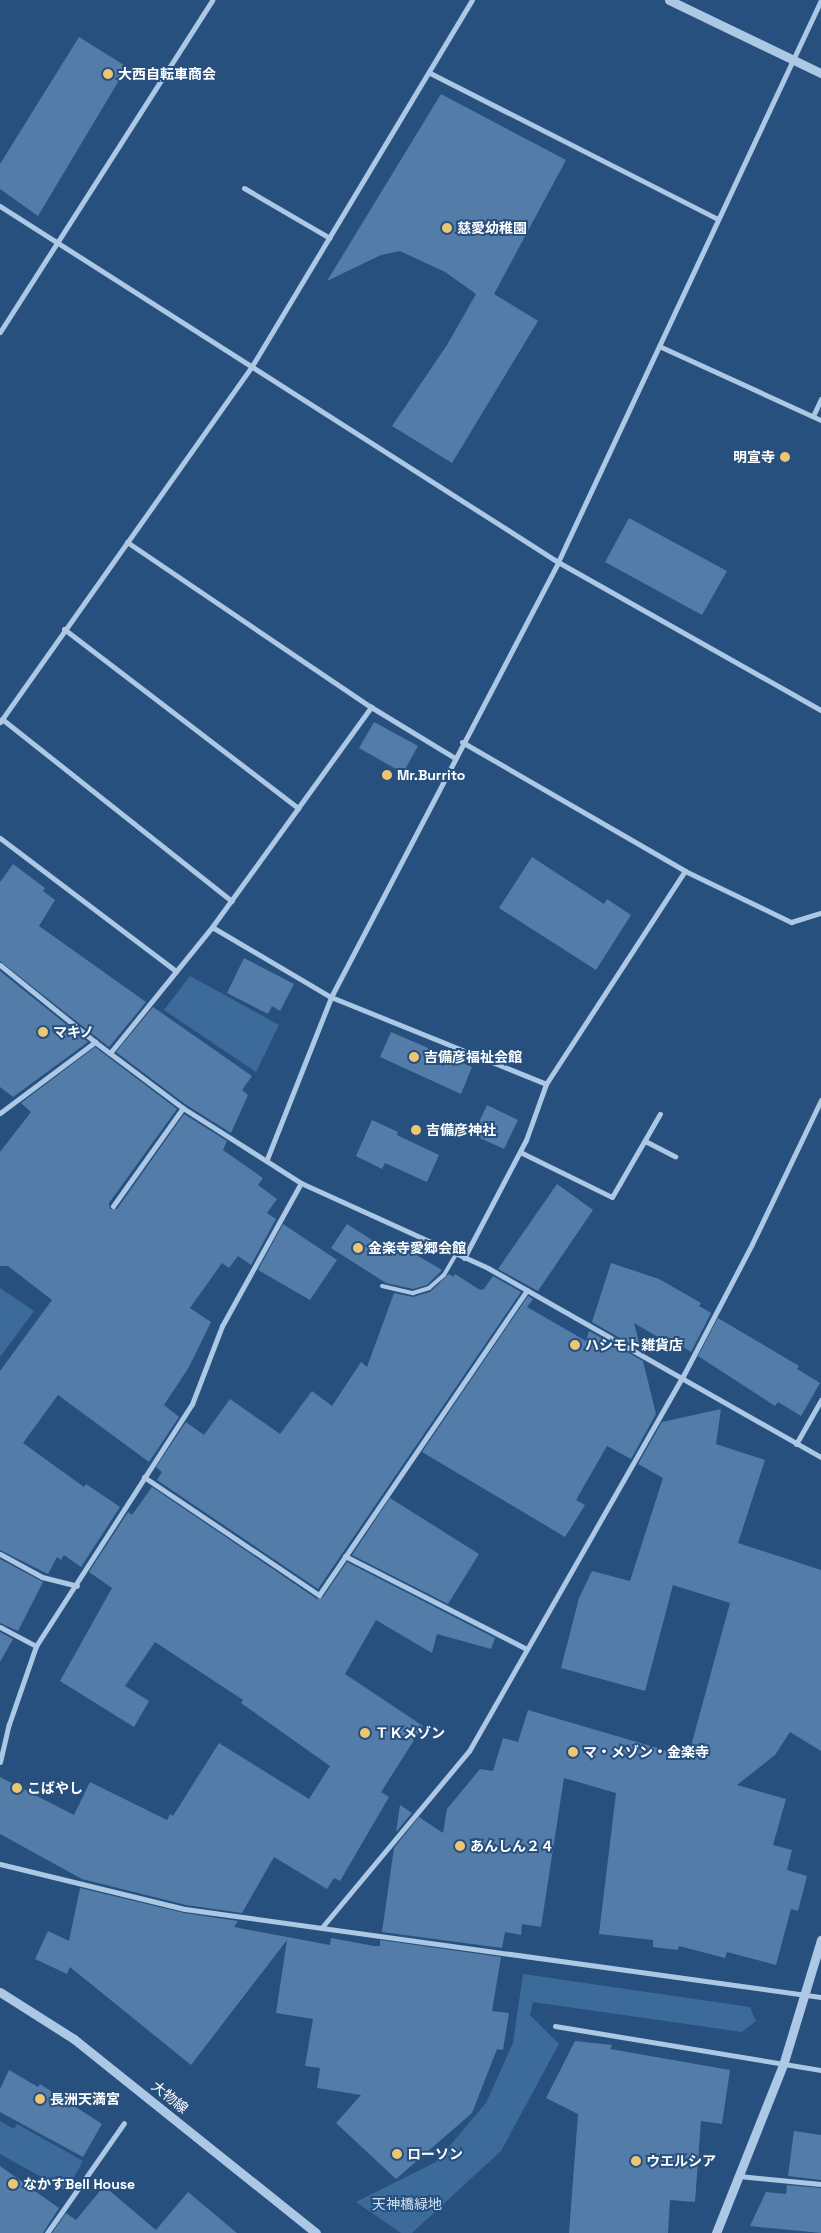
<!DOCTYPE html>
<meta charset="utf-8">
<style>
body{margin:0}
#map{position:relative;width:821px;height:2233px;overflow:hidden;background:#27507e;font-family:"Space Grotesk","Noto Sans JP",sans-serif}
div>[style]{position:absolute}
.green>*{inset:0;background:#3b6a9b}
.building>*{inset:0;background:#547ca9}
.service>*{height:4px;margin:-2px;padding:0 2px;transform-origin:2px;border-radius:2px;background:#adc8e5}
.minor>*{height:5px;margin:-2.5px;padding:0 2.5px;transform-origin:2.5px;border-radius:2.5px;background:#adc8e5}
.tertiary>*{height:9px;margin:-4.5px;padding:0 4.5px;transform-origin:4.5px;border-radius:4.5px;background:#adc8e5}
.dots>*{width:14px;height:14px;translate:-50% -50%;box-sizing:border-box;border:2px solid #27507e;border-radius:50%}
span{translate:-50% -50%;white-space:nowrap;text-align:center;line-height:1.15;-webkit-text-stroke:4px #27507e;paint-order:stroke}
.poi-label{font-size:14px;color:#fff;font-weight:700}
.left{translate:0 -50%;text-align:left}
.right{translate:-100% -50%;text-align:right}
.street-label{font-size:14px;color:#fff}
.park-label{font-size:14px;color:#d0e2f4}
</style>
<div id="map">
<div class="green">
<i style="clip-path:polygon(190px 976px,279px 1025px,256px 1072px,164px 1010px)"></i>
<i style="clip-path:polygon(0 1288px,34px 1311px,0 1357px)"></i>
<i style="clip-path:polygon(523px 1974px,750px 2007px,756px 2021px,742px 2032px,533px 2002px,530px 2015px,559px 2044px,501px 2151px,412px 2233px,401px 2233px,356px 2202px,436px 2162px,486px 2103px,513px 2043px)"></i>
<i style="clip-path:polygon(0 2121px,14px 2129px,17px 2124px,83px 2161px,66px 2191px,0 2154px)"></i>
</div>
<div class="building">
<i style="clip-path:polygon(79px 37px,127px 67px,38px 216px,0 189px,0 164px)"></i>
<i style="clip-path:polygon(441px 94px,566px 160px,494px 294px,538px 321px,452px 463px,392px 426px,447px 345px,476px 294px,445px 272px,400px 251px,381px 255px,327px 281px)"></i>
<i style="clip-path:polygon(629px 518px,727px 571px,702px 615px,605px 562px)"></i>
<i style="clip-path:polygon(374px 722px,418px 746px,403px 773px,359px 748px)"></i>
<i style="clip-path:polygon(532px 857px,604px 904px,607px 899px,631px 915px,596px 970px,499px 908px)"></i>
<i style="clip-path:polygon(13px 864px,45px 888px,43px 891px,55px 900px,39px 926px,146px 1002px,109px 1047px,0 961px,0 882px)"></i>
<i style="clip-path:polygon(244px 958px,294px 984px,280px 1011px,272px 1006px,268px 1014px,227px 993px)"></i>
<i style="clip-path:polygon(0 971px,88px 1042px,13px 1097px,0 1087px)"></i>
<i style="clip-path:polygon(153px 1007px,252px 1076px,242px 1090px,248px 1095px,231px 1133px,185px 1104px,116px 1052px)"></i>
<i style="clip-path:polygon(391px 1032px,472px 1067px,461px 1094px,380px 1057px)"></i>
<i style="clip-path:polygon(95px 1047px,177px 1109px,109px 1203px,110px 1209px,117px 1209px,184px 1114px,227px 1141px,223px 1150px,263px 1178px,258px 1185px,277px 1199px,267px 1213px,276px 1219px,251px 1265px,238px 1256px,229px 1268px,222px 1263px,190px 1308px,211px 1322px,189px 1367px,164px 1405px,179px 1417px,149px 1462px,58px 1395px,23px 1443px,84px 1487px,86px 1484px,120px 1507px,81px 1567px,64px 1555px,61px 1560px,57px 1557px,48px 1574px,0 1550px,0 1371px,52px 1300px,8px 1266px,0 1266px,0 1152px,31px 1112px,21px 1103px)"></i>
<i style="clip-path:polygon(487px 1105px,518px 1120px,504px 1149px,473px 1135px)"></i>
<i style="clip-path:polygon(372px 1120px,398px 1132px,397px 1135px,439px 1155px,427px 1182px,385px 1163px,382px 1169px,356px 1156px)"></i>
<i style="clip-path:polygon(557px 1184px,593px 1210px,538px 1291px,498px 1269px)"></i>
<i style="clip-path:polygon(283px 1224px,337px 1260px,310px 1300px,258px 1270px)"></i>
<i style="clip-path:polygon(347px 1224px,386px 1249px,391px 1240px,442px 1270px,427px 1285px,413px 1289px,386px 1283px,331px 1248px)"></i>
<i style="clip-path:polygon(611px 1263px,659px 1279px,701px 1303px,699px 1306px,711px 1313px,691px 1352px,677px 1343px,675px 1347px,634px 1323px,641px 1350px,592px 1322px)"></i>
<i style="clip-path:polygon(449px 1274px,453px 1277px,455px 1274px,480px 1290px,484px 1289px,493px 1276px,521px 1292px,318px 1589px,157px 1480px,162px 1472px,156px 1467px,186px 1422px,204px 1435px,230px 1399px,280px 1434px,312px 1391px,332px 1406px,361px 1362px,367px 1367px,394px 1293px,413px 1297px,430px 1292px)"></i>
<i style="clip-path:polygon(528px 1296px,533px 1299px,527px 1307px,586px 1341px,589px 1331px,643px 1361px,656px 1414px,631px 1459px,607px 1446px,576px 1500px,585px 1505px,565px 1537px,422px 1452px)"></i>
<i style="clip-path:polygon(718px 1318px,799px 1366px,797px 1369px,820px 1383px,801px 1416px,778px 1402px,775px 1406px,698px 1356px)"></i>
<i style="clip-path:polygon(721px 1409px,716px 1444px,765px 1460px,738px 1543px,821px 1570px,821px 1751px,790px 1732px,775px 1755px,737px 1785px,786px 1799px,773px 1845px,792px 1850px,787px 1870px,807px 1876px,798px 1911px,791px 1909px,776px 1965px,727px 1952px,725px 1958px,679px 1946px,678px 1950px,653px 1947px,653px 1940px,599px 1934px,616px 1793px,564px 1778px,541px 1927px,522px 1924px,521px 1935px,505px 1932px,502px 1948px,382px 1932px,394px 1848px,419px 1817px,443px 1833px,447px 1809px,480px 1769px,493px 1771px,503px 1738px,518px 1742px,528px 1710px,688px 1757px,730px 1603px,673px 1585px,645px 1691px,561px 1668px,579px 1598px,592px 1571px,630px 1581px,663px 1478px,638px 1464px,662px 1422px)"></i>
<i style="clip-path:polygon(152px 1487px,317px 1599px,323px 1597px,347px 1562px,495px 1638px,491px 1649px,437px 1634px,432px 1653px,376px 1620px,345px 1674px,423px 1726px,381px 1792px,389px 1797px,340px 1881px,334px 1878px,327px 1889px,274px 1857px,242px 1913px,186px 1905px,82px 1879px,0 1834px,0 1777px,74px 1815px,90px 1782px,167px 1820px,170px 1814px,173px 1816px,219px 1743px,309px 1799px,330px 1766px,241px 1703px,243px 1700px,155px 1642px,125px 1686px,149px 1701px,134px 1727px,60px 1681px,112px 1588px,89px 1572px,128px 1512px,132px 1515px)"></i>
<i style="clip-path:polygon(390px 1498px,479px 1554px,448px 1604px,352px 1555px)"></i>
<i style="clip-path:polygon(0 1559px,43px 1582px,18px 1631px,0 1623px)"></i>
<i style="clip-path:polygon(0 1632px,13px 1639px,0 1662px)"></i>
<i style="clip-path:polygon(400px 1805px,412px 1813px,396px 1832px)"></i>
<i style="clip-path:polygon(80px 1888px,184px 1913px,238px 1921px,234px 1927px,330px 1945px,331px 1938px,374px 1946px,380px 1946px,380px 1940px,501px 1957px,492px 2011px,509px 2013px,503px 2050px,497px 2049px,472px 2113px,396px 2179px,336px 2123px,361px 2095px,317px 2088px,320px 2068px,305px 2066px,313px 2019px,276px 2013px,287px 1940px,191px 2065px,70px 1967px,67px 1974px,35px 1959px,48px 1931px,69px 1941px)"></i>
<i style="clip-path:polygon(575px 2041px,612px 2045px,610px 2049px,730px 2070px,722px 2124px,701px 2121px,695px 2202px,670px 2200px,668px 2233px,569px 2233px,578px 2114px,546px 2098px)"></i>
<i style="clip-path:polygon(9px 2070px,38px 2087px,40px 2084px,102px 2124px,83px 2157px,0 2112px,0 2089px)"></i>
<i style="clip-path:polygon(794px 2131px,821px 2135px,821px 2180px,788px 2176px)"></i>
<i style="clip-path:polygon(0 2166px,59px 2208px,43px 2233px,0 2233px)"></i>
<i style="clip-path:polygon(787px 2185px,821px 2188px,821px 2233px,750px 2226px,766px 2192px,786px 2194px)"></i>
<i style="clip-path:polygon(104px 2186px,156px 2230px,188px 2192px,237px 2233px,52px 2233px,66px 2213px,76px 2220px)"></i>
</div>
<div class="service">
<i style="left:382px;top:1286px;width:32px;rotate:13deg"></i>
<i style="left:413px;top:1293px;width:17px;rotate:-17deg"></i>
<i style="left:429px;top:1288px;width:20px;rotate:-41deg"></i>
<i style="left:444px;top:1275px;width:24px;rotate:-60deg"></i>
</div>
<div class="minor">
<i style="left:430px;top:73px;width:323px;rotate:26.9deg"></i>
<i style="left:244px;top:188px;width:99px;rotate:30.2deg"></i>
<i style="left:0;top:206px;width:662px;rotate:32.54deg"></i>
<i style="left:558px;top:562px;width:302px;rotate:29.4deg"></i>
<i style="left:0;top:332px;width:394px;rotate:-57.4deg"></i>
<i style="left:659px;top:346px;width:178px;rotate:24.6deg"></i>
<i style="left:813px;top:416px;width:19px;rotate:-65deg"></i>
<i style="left:127px;top:542px;width:295px;rotate:34.1deg"></i>
<i style="left:371px;top:707px;width:98px;rotate:31.3deg"></i>
<i style="left:64px;top:629px;width:295px;rotate:37.4deg"></i>
<i style="left:298px;top:808px;width:125px;rotate:-54.1deg"></i>
<i style="left:2px;top:719px;width:293px;rotate:38.4deg"></i>
<i style="left:0;top:722px;width:436px;rotate:-54.7deg"></i>
<i style="left:252px;top:366px;width:427px;rotate:-59deg"></i>
<i style="left:462px;top:742px;width:258px;rotate:30deg"></i>
<i style="left:685px;top:871px;width:118px;rotate:25.7deg"></i>
<i style="left:791px;top:922px;width:31px;rotate:-17deg"></i>
<i style="left:0;top:838px;width:221px;rotate:37.1deg"></i>
<i style="left:212px;top:927px;width:138px;rotate:30.5deg"></i>
<i style="left:331px;top:997px;width:232px;rotate:22deg"></i>
<i style="left:0;top:965px;width:122px;rotate:39deg"></i>
<i style="left:110px;top:1053px;width:162px;rotate:-51deg"></i>
<i style="left:212px;top:927px;width:147px;rotate:-54.1deg"></i>
<i style="left:0;top:1113px;width:119px;rotate:-36.8deg"></i>
<i style="left:95px;top:1042px;width:110px;rotate:36.9deg"></i>
<i style="left:183px;top:1108px;width:140px;rotate:32.4deg"></i>
<i style="left:301px;top:1183px;width:205px;rotate:24.4deg"></i>
<i style="left:488px;top:1268px;width:383px;rotate:29.6deg"></i>
<i style="left:645px;top:1141px;width:34px;rotate:27deg"></i>
<i style="left:520px;top:1152px;width:102px;rotate:26.1deg"></i>
<i style="left:612px;top:1197px;width:96px;rotate:-60deg"></i>
<i style="left:267px;top:1159px;width:174px;rotate:-68.4deg"></i>
<i style="left:331px;top:997px;width:491px;rotate:-62.4deg"></i>
<i style="left:558px;top:562px;width:620px;rotate:-64.92deg"></i>
<i style="left:113px;top:1206px;width:120px;rotate:-54.5deg"></i>
<i style="left:464px;top:1258px;width:133px;rotate:-62.3deg"></i>
<i style="left:526px;top:1140px;width:59px;rotate:-70.3deg"></i>
<i style="left:546px;top:1084px;width:254px;rotate:-56.9deg"></i>
<i style="left:796px;top:1444px;width:51px;rotate:-60.4deg"></i>
<i style="left:144px;top:1477px;width:211px;rotate:34deg"></i>
<i style="left:319px;top:1595px;width:369px;rotate:-55.7deg"></i>
<i style="left:0;top:1554px;width:48px;rotate:28.7deg"></i>
<i style="left:42px;top:1577px;width:36px;rotate:14deg"></i>
<i style="left:345px;top:1556px;width:204px;rotate:27.1deg"></i>
<i style="left:0;top:1627px;width:41px;rotate:27.8deg"></i>
<i style="left:0;top:1762px;width:39px;rotate:-77deg"></i>
<i style="left:9px;top:1724px;width:83px;rotate:-70.9deg"></i>
<i style="left:36px;top:1646px;width:288px;rotate:-57.2deg"></i>
<i style="left:192px;top:1404px;width:84px;rotate:-69deg"></i>
<i style="left:222px;top:1326px;width:163px;rotate:-61.1deg"></i>
<i style="left:0;top:1864px;width:190px;rotate:13.7deg"></i>
<i style="left:185px;top:1909px;width:642px;rotate:7.88deg"></i>
<i style="left:323px;top:1926px;width:228px;rotate:-50.2deg"></i>
<i style="left:469px;top:1751px;width:430px;rotate:-60.3deg"></i>
<i style="left:682px;top:1378px;width:151px;rotate:-62.4deg"></i>
<i style="left:752px;top:1244px;width:160px;rotate:-64.4deg"></i>
<i style="left:555px;top:2026px;width:270px;rotate:9.4deg"></i>
<i style="left:739px;top:2176px;width:82px;rotate:5.6deg"></i>
<i style="left:47px;top:2233px;width:134px;rotate:-55deg"></i>
</div>
<div class="tertiary">
<i style="left:669px;top:0;width:169px;rotate:25.7deg"></i>
<i style="left:0;top:1992px;width:88px;rotate:32.4deg"></i>
<i style="left:74px;top:2039px;width:310px;rotate:38.7deg"></i>
<i style="left:716px;top:2233px;width:181px;rotate:-68.3deg"></i>
<i style="left:783px;top:2065px;width:131px;rotate:-73.1deg"></i>
</div>
<div class="dots">
<i style="left:108px;top:74px;background:#edc673"></i>
<i style="left:447px;top:228px;background:#edc673"></i>
<i style="left:785px;top:457px;background:#edc673"></i>
<i style="left:387px;top:775px;background:#edc673"></i>
<i style="left:43px;top:1032px;background:#edc673"></i>
<i style="left:414px;top:1057px;background:#edc673"></i>
<i style="left:416px;top:1130px;background:#edc673"></i>
<i style="left:358px;top:1248px;background:#edc673"></i>
<i style="left:575px;top:1345px;background:#edc673"></i>
<i style="left:365px;top:1733px;background:#edc673"></i>
<i style="left:573px;top:1752px;background:#edc673"></i>
<i style="left:17px;top:1788px;background:#edc673"></i>
<i style="left:460px;top:1846px;background:#edc673"></i>
<i style="left:40px;top:2099px;background:#edc673"></i>
<i style="left:397px;top:2154px;background:#edc673"></i>
<i style="left:636px;top:2161px;background:#edc673"></i>
<i style="left:13px;top:2184px;background:#edc673"></i>
</div>
<div class="poi-label">
<span class="left" style="left:118px;top:74px">大西自転車商会</span>
<span class="left" style="left:457px;top:228px">慈愛幼稚園</span>
<span class="right" style="left:775px;top:457px">明宣寺</span>
<span class="left" style="left:397px;top:775px">Mr.Burrito</span>
<span class="left" style="left:53px;top:1032px">マキノ</span>
<span class="left" style="left:424px;top:1057px">吉備彦福祉会館</span>
<span class="left" style="left:426px;top:1130px">吉備彦神社</span>
<span class="left" style="left:368px;top:1248px">金楽寺愛郷会館</span>
<span class="left" style="left:585px;top:1345px">ハシモト雑貨店</span>
<span class="left" style="left:375px;top:1733px">ＴＫメゾン</span>
<span class="left" style="left:583px;top:1752px">マ・メゾン・金楽寺</span>
<span class="left" style="left:27px;top:1788px">こばやし</span>
<span class="left" style="left:470px;top:1846px">あんしん２４</span>
<span class="left" style="left:50px;top:2099px">長洲天満宮</span>
<span class="left" style="left:407px;top:2154px">ローソン</span>
<span class="left" style="left:646px;top:2161px">ウエルシア</span>
<span class="left" style="left:23px;top:2184px">なかすBell House</span>
</div>
<div class="street-label">
<span style="left:170px;top:2097px;rotate:39deg">大物線</span>
</div>
<div class="park-label">
<span style="left:407px;top:2204px">天神橋緑地</span>
</div>
</div>
